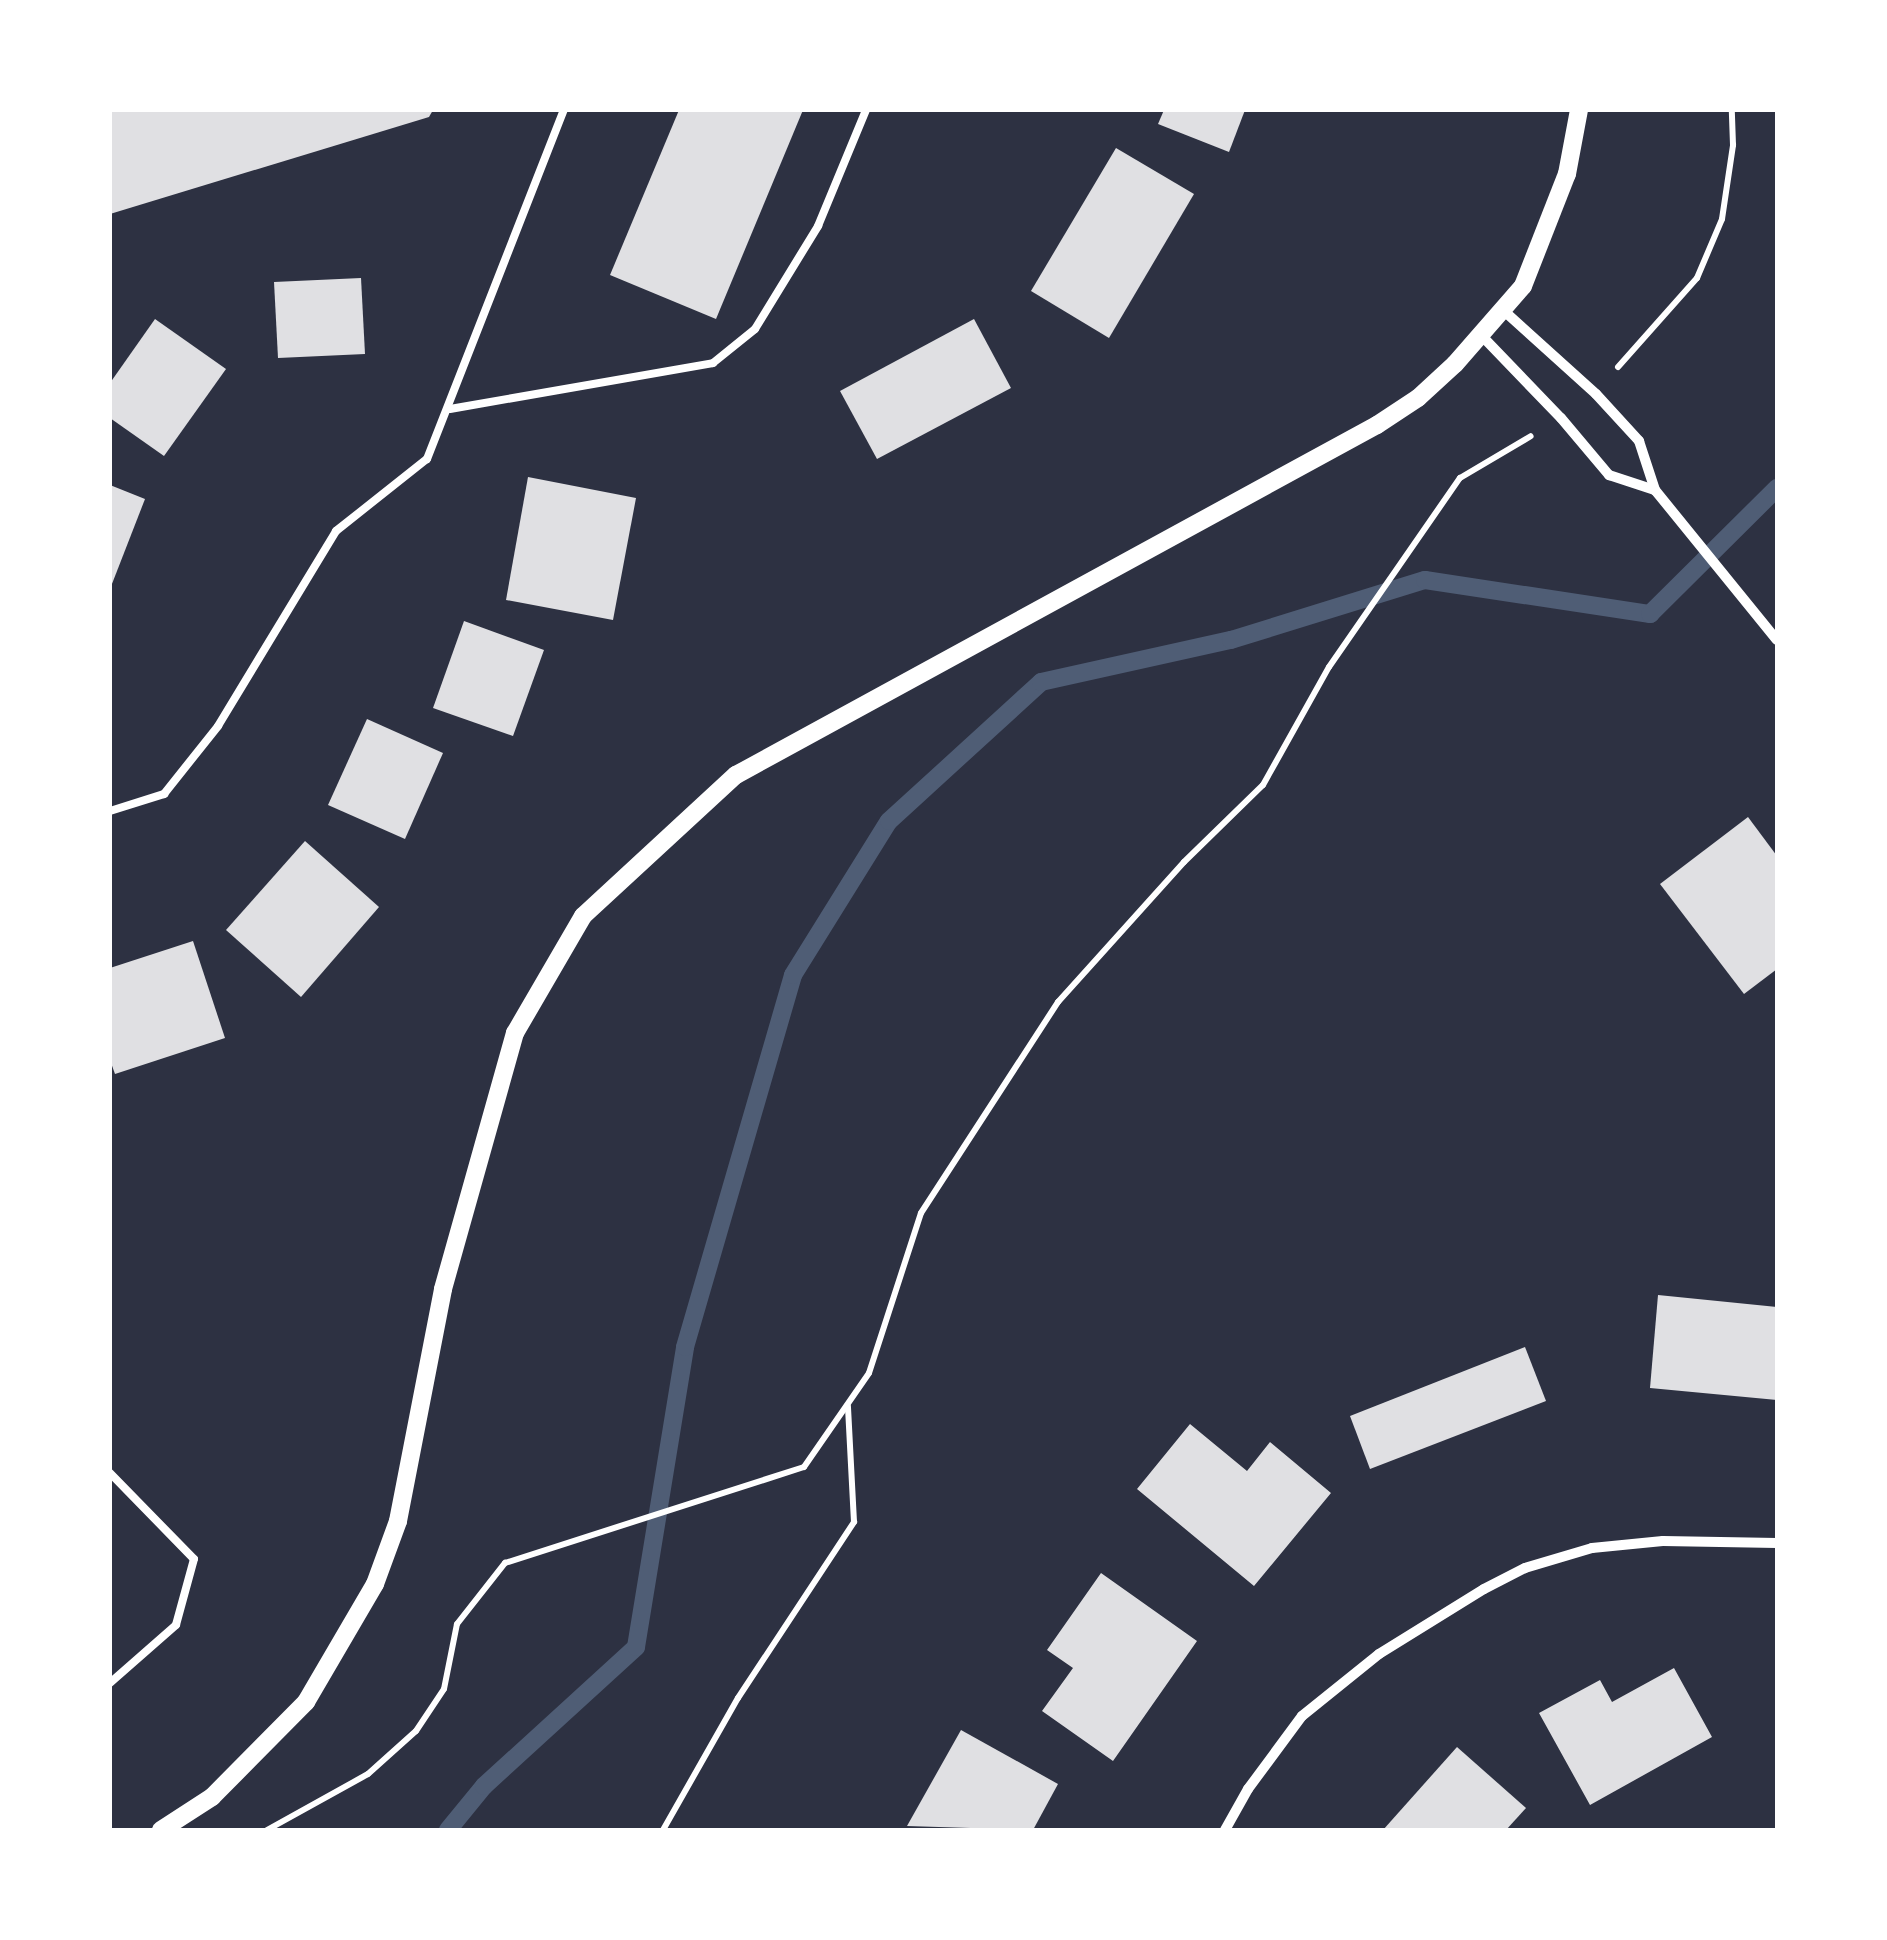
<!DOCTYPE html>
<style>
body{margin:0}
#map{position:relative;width:1887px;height:1940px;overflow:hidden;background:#2d3142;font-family:Raleway,sans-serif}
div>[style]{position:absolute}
.stream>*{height:18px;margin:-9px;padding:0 9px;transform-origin:9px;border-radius:9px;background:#4f5d75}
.building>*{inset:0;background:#e0e0e3}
.path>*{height:6px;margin:-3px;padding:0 3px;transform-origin:3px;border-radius:3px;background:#fff}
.service>*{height:8px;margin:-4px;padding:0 4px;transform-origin:4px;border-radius:4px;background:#fff}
.minor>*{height:10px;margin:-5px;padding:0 5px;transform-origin:5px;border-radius:5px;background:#fff}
.tertiary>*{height:18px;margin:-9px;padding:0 9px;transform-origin:9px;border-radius:9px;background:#fff}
span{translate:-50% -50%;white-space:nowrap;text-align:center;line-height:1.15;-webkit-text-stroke:10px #fff;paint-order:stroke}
.frame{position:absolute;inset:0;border:112px solid #fff;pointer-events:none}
</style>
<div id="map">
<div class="stream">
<i style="left:448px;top:1830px;width:57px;rotate:-50.7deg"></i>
<i style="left:484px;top:1786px;width:206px;rotate:-42.4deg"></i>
<i style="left:636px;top:1647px;width:304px;rotate:-80.7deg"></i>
<i style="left:685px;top:1347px;width:387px;rotate:-73.8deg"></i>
<i style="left:793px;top:975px;width:181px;rotate:-58.1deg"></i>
<i style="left:889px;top:821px;width:206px;rotate:-42.4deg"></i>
<i style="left:1041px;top:682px;width:195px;rotate:-12.5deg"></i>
<i style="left:1231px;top:640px;width:203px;rotate:-17.2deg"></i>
<i style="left:1425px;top:580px;width:228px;rotate:8.6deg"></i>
<i style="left:1650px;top:614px;width:179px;rotate:-44.8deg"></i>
</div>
<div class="building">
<i style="clip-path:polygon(110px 110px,433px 110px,429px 117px,110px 214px)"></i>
<i style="clip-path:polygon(679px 110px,803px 110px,716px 319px,610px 275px)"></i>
<i style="clip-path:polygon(1164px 110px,1245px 110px,1229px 152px,1158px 124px)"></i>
<i style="clip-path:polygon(1116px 148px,1194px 194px,1109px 338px,1031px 291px)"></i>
<i style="clip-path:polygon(361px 278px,365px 354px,278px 358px,274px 282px)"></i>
<i style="clip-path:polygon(155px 319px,226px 369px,164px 456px,110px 418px,110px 383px)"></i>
<i style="clip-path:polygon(974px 319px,1011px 388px,877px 459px,840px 391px)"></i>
<i style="clip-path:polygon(528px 477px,636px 498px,613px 620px,506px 600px)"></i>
<i style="clip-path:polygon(110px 485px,145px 499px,110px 589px)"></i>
<i style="clip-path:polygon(464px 621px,544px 650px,513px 736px,433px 708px)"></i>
<i style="clip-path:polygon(367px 719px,443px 753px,405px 839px,328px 805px)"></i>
<i style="clip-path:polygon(1748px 817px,1777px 856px,1777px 969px,1744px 994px,1660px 884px)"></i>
<i style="clip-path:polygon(305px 841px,379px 907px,301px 997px,226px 930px)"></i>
<i style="clip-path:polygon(193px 941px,225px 1038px,115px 1074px,110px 1060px,110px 968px)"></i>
<i style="clip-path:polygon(1658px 1295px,1777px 1307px,1777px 1400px,1650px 1388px)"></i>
<i style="clip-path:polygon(1525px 1347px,1546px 1401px,1370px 1469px,1350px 1416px)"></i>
<i style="clip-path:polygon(1190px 1424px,1247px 1471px,1270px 1442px,1331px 1493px,1254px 1586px,1137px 1489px)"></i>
<i style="clip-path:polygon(1101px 1573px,1197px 1641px,1113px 1761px,1042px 1711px,1073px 1668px,1047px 1650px)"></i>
<i style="clip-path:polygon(1674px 1668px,1712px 1737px,1590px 1805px,1539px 1713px,1600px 1680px,1612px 1702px)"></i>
<i style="clip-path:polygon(961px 1730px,1058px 1784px,1033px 1830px,907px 1826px)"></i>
<i style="clip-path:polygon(1457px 1747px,1526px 1808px,1506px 1830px,1383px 1830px)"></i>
</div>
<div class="path">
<i style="left:1618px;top:367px;width:119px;rotate:-48.4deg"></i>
<i style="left:1697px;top:278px;width:64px;rotate:-67deg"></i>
<i style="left:1722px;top:219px;width:75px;rotate:-81.5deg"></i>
<i style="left:1733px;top:145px;width:35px;rotate:-92deg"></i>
<i style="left:267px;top:1830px;width:115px;rotate:-29deg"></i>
<i style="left:368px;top:1774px;width:64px;rotate:-41.9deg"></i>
<i style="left:416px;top:1731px;width:50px;rotate:-56.3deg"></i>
<i style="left:444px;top:1689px;width:66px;rotate:-78.7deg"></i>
<i style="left:457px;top:1624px;width:78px;rotate:-51.8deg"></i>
<i style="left:505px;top:1563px;width:314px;rotate:-17.8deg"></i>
<i style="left:804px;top:1467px;width:114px;rotate:-55.3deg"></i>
<i style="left:869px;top:1373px;width:168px;rotate:-72deg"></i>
<i style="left:921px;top:1213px;width:252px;rotate:-57deg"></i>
<i style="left:1058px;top:1002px;width:188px;rotate:-48deg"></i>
<i style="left:1184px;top:862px;width:110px;rotate:-44.3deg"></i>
<i style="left:1263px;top:785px;width:135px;rotate:-60.8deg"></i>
<i style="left:1329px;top:667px;width:230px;rotate:-55.3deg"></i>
<i style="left:1460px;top:478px;width:82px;rotate:-30.6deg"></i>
<i style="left:663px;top:1830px;width:152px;rotate:-60.4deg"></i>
<i style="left:738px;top:1698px;width:211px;rotate:-56.6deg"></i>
<i style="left:854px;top:1522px;width:116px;rotate:-93deg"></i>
</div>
<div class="service">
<i style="left:450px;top:409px;width:267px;rotate:-9.9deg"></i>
<i style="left:713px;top:363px;width:54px;rotate:-39deg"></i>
<i style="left:755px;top:329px;width:121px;rotate:-58.5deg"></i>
<i style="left:818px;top:226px;width:126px;rotate:-67.5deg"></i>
<i style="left:110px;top:811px;width:57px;rotate:-17.5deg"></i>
<i style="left:164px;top:794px;width:87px;rotate:-51.5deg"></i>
<i style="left:218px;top:726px;width:228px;rotate:-58.8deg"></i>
<i style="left:336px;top:531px;width:116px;rotate:-38.4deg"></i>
<i style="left:427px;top:459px;width:375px;rotate:-68.6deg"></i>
<i style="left:110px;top:1473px;width:120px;rotate:45.7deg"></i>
<i style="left:194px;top:1559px;width:68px;rotate:105.3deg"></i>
<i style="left:176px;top:1625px;width:88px;rotate:138.7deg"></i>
</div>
<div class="minor">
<i style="left:1503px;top:310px;width:125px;rotate:42.1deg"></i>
<i style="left:1596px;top:394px;width:64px;rotate:47.5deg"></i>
<i style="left:1639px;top:441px;width:52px;rotate:71.9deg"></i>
<i style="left:1655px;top:490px;width:193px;rotate:50.9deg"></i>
<i style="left:1481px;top:335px;width:115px;rotate:46.1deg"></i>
<i style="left:1561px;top:418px;width:75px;rotate:49.9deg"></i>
<i style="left:1609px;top:475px;width:48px;rotate:18.1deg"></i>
<i style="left:1225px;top:1830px;width:47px;rotate:-60.7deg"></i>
<i style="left:1248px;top:1789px;width:91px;rotate:-53.5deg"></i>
<i style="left:1302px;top:1716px;width:99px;rotate:-38.8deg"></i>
<i style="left:1379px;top:1654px;width:123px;rotate:-31.8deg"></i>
<i style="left:1484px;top:1589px;width:46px;rotate:-27.1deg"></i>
<i style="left:1525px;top:1568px;width:70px;rotate:-16.6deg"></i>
<i style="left:1592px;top:1548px;width:71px;rotate:-5.6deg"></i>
<i style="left:1663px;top:1541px;width:114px;rotate:1deg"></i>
</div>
<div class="tertiary">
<i style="left:161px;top:1830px;width:61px;rotate:-32.9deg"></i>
<i style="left:212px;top:1797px;width:134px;rotate:-45.3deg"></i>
<i style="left:306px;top:1702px;width:137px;rotate:-59.7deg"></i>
<i style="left:375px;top:1584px;width:67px;rotate:-69.9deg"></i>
<i style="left:398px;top:1521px;width:236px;rotate:-79deg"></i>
<i style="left:443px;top:1289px;width:266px;rotate:-74.3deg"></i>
<i style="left:515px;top:1033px;width:135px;rotate:-59.8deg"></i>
<i style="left:583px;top:916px;width:208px;rotate:-42.7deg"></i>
<i style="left:736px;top:775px;width:730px;rotate:-28.64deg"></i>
<i style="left:1377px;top:425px;width:49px;rotate:-33.4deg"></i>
<i style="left:1418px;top:398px;width:50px;rotate:-42.6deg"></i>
<i style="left:1455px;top:364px;width:103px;rotate:-48.9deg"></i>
<i style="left:1523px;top:286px;width:120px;rotate:-68.6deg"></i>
<i style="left:1567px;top:174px;width:65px;rotate:-79.4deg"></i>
</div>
<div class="frame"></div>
</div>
